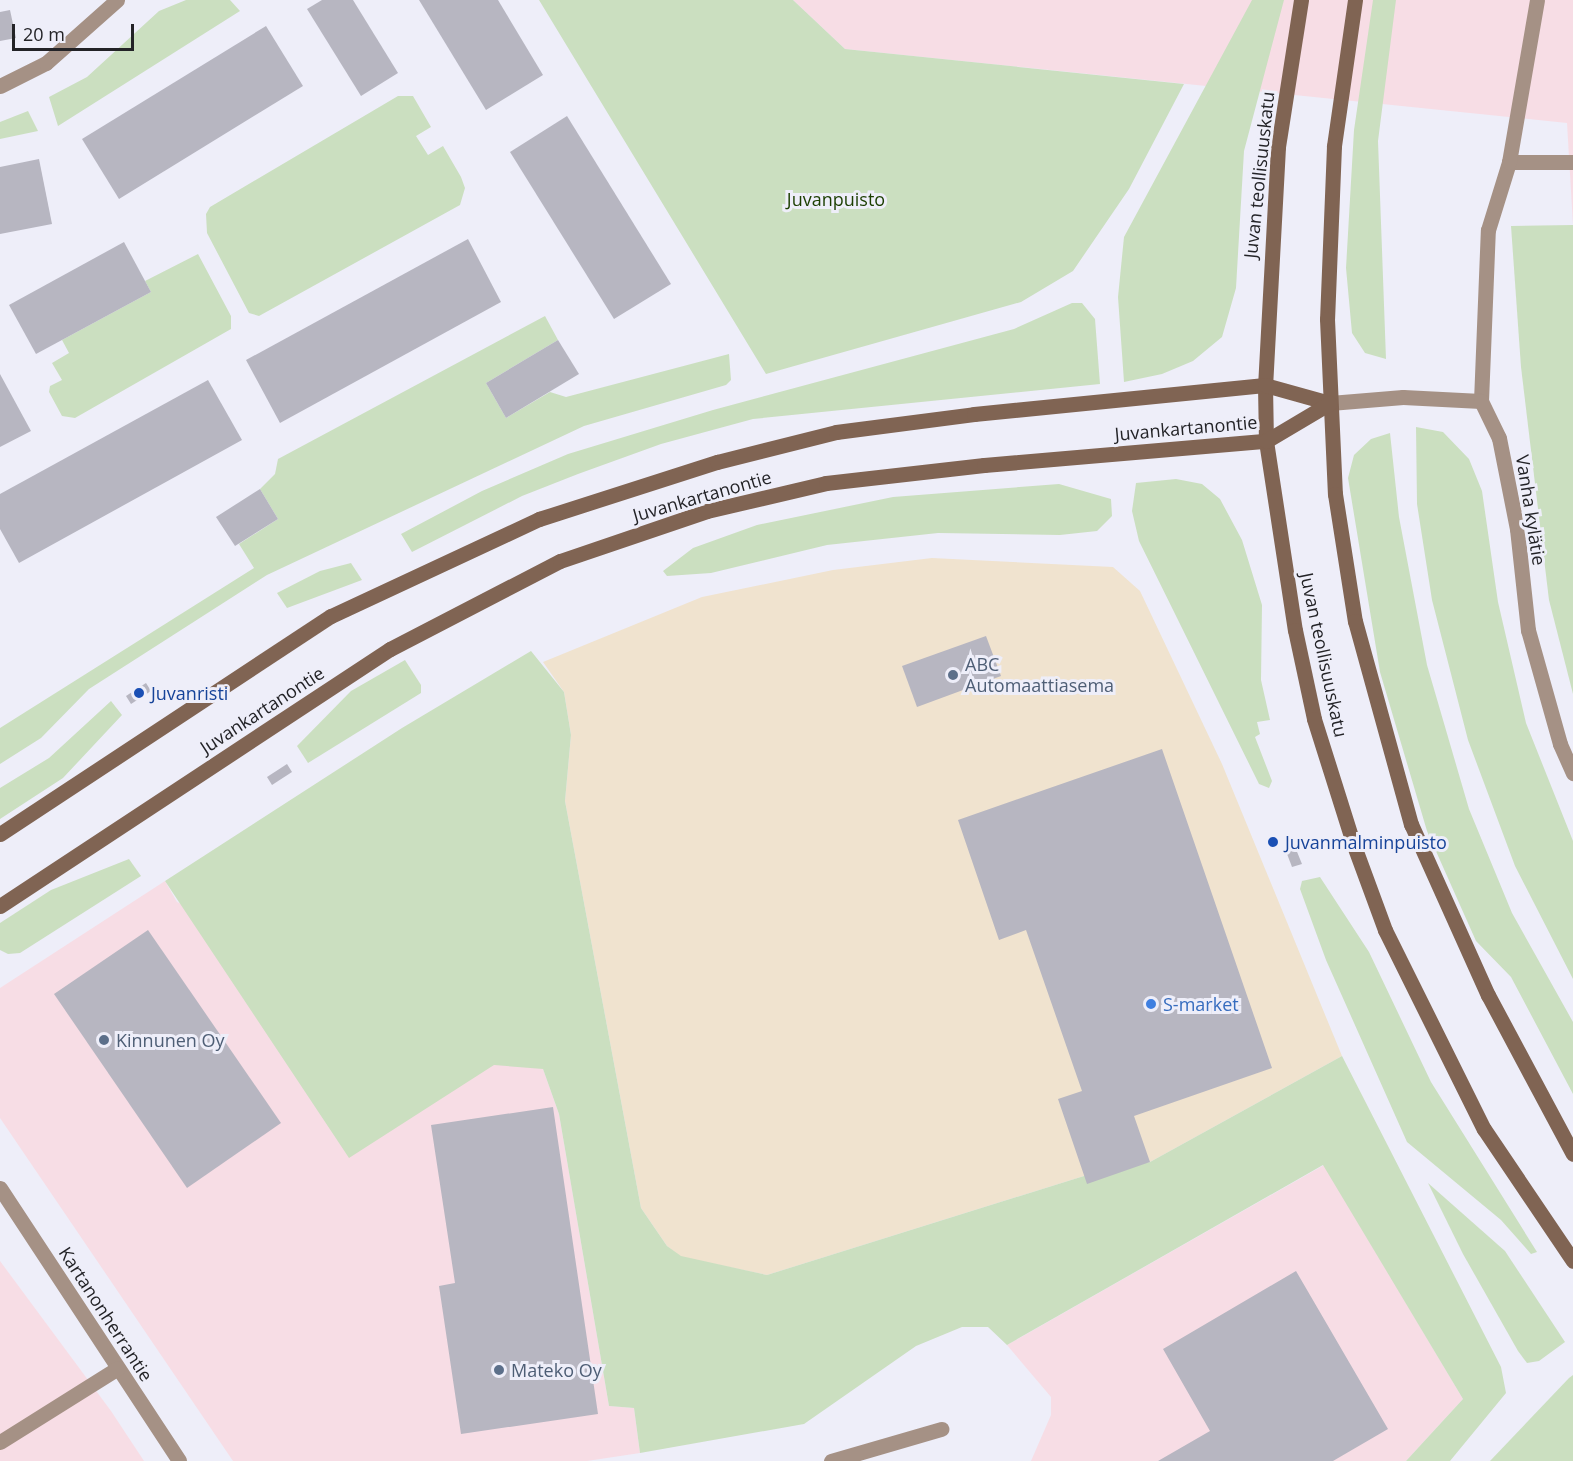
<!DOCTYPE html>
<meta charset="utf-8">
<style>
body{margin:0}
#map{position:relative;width:1573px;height:1461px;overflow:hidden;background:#eeeef9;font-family:"Open Sans",sans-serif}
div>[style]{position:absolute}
.commercial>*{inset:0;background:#f0e3cf}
.industrial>*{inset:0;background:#f7dde5}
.green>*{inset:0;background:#cbdfc0}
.building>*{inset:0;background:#b7b6c1}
.lane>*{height:15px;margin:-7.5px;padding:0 7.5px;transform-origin:7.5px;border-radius:7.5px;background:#a59185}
.street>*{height:15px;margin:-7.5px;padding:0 7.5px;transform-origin:7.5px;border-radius:7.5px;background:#a59185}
.secondary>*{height:15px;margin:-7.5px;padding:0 7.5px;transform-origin:7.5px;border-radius:7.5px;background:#806453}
.dots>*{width:16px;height:16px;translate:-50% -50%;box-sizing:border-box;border:3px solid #eeeef9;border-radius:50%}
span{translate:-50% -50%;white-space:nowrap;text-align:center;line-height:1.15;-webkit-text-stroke:6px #eeeef9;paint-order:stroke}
.street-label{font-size:18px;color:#232327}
.park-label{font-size:18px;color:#1b3e00}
.service-label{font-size:18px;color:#4e5e75}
.left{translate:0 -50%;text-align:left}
.transit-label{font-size:18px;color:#164399}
.shop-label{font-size:18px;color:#366cbe}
.scale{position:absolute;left:12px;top:24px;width:122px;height:27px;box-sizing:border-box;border:3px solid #232327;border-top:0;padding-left:8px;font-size:18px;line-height:21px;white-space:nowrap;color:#232327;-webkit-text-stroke:4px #eeeef9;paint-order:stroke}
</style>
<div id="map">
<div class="commercial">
<i style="clip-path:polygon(932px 558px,1113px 567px,1140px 591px,1222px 764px,1342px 1056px,1150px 1162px,1084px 1176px,767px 1275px,681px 1257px,667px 1246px,641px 1208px,565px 801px,571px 735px,564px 692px,543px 662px,702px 597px,833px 570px)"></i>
</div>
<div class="industrial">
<i style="clip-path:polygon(793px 0,1573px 0,1573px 225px,1567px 123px,845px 49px)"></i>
<i style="clip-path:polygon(165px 881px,177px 902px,543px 1069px,559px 1114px,609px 1406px,634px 1408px,640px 1453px,587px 1461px,233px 1461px,0 1118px,0 988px)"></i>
<i style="clip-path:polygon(1324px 1165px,1463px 1399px,1406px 1461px,1031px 1461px,1051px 1415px,1051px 1397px,1007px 1345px)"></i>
<i style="clip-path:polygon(0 1261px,111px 1411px,144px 1461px,0 1461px)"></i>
</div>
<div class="green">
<i style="clip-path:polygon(186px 0,230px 0,240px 11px,58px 126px,49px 97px,87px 77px,159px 11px)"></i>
<i style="clip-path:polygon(539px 0,793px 0,845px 49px,1184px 84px,1129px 189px,1073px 271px,1021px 302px,766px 374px)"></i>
<i style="clip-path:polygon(1252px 0,1284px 0,1244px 151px,1236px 288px,1222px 337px,1193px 361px,1162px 374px,1124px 382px,1118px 297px,1124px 237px)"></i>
<i style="clip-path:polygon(1373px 0,1396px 0,1378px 141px,1386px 359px,1365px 353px,1352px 333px,1346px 268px,1354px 130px)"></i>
<i style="clip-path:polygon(398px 96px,413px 96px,431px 127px,416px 136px,428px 155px,443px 146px,461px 177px,465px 188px,460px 205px,259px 316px,249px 313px,207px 233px,206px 214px,210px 207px)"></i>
<i style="clip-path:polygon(28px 111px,38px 131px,0 139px,0 122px)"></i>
<i style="clip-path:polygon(1573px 225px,1573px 694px,1549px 600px,1521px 367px,1511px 226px)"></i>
<i style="clip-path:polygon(198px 254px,231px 316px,231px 329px,75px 418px,62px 416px,49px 392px,50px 386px,62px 380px,52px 363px,69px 353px,62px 340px,151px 292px,145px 281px)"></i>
<i style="clip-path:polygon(1072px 303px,1082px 303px,1095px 319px,1100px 384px,753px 419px,661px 444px,578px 474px,522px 496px,412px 552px,401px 534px,482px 491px,568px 454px,713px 410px,1014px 329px)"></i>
<i style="clip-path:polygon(545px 316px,558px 340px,486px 383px,506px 418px,550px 392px,566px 397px,729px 354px,731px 380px,726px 385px,584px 426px,267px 575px,89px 689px,41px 738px,0 764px,0 728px,254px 568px,239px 544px,278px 519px,260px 489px,275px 474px,278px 459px)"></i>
<i style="clip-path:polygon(1416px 427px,1443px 432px,1469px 459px,1482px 491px,1498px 602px,1526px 723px,1573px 841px,1573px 979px,1515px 866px,1468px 740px,1432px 600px,1417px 504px)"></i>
<i style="clip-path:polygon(1390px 433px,1399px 517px,1427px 665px,1469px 809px,1512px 913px,1573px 1022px,1573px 1094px,1511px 977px,1476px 941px,1427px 831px,1380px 672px,1348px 478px,1354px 455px,1371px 439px)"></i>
<i style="clip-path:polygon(1176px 479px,1202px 484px,1220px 499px,1242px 540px,1262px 605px,1261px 680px,1270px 720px,1257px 722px,1260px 734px,1255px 737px,1272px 781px,1269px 788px,1259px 784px,1139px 541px,1132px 511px,1136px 483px)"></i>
<i style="clip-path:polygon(1059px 484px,1111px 499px,1112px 516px,1097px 531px,1060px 535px,938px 533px,827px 545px,711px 573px,667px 576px,663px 571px,693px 548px,757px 525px,893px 497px)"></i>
<i style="clip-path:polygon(351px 563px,362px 580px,287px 608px,277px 593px,320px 571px)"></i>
<i style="clip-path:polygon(531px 651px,564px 692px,571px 735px,565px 801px,641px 1208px,667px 1246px,681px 1256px,767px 1275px,1084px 1176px,1150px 1162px,1342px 1056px,1501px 1367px,1506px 1393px,1450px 1461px,1406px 1461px,1463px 1399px,1323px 1165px,1007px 1345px,988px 1327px,962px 1327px,916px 1346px,804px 1424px,640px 1453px,634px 1408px,609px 1406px,559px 1114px,543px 1069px,494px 1065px,349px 1158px,165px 881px,402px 728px)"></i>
<i style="clip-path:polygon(405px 660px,421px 685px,421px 693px,308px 763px,297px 746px,351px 691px)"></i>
<i style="clip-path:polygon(111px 701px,122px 715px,63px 778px,0 819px,0 788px,49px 758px)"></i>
<i style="clip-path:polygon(129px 859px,141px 876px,20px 953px,8px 954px,0 950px,0 923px,51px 890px)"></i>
<i style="clip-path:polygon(1320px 877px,1369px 952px,1431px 1082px,1537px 1252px,1531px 1254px,1501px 1220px,1407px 1142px,1326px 960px,1300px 889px,1302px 881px)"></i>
<i style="clip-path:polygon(1428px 1183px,1505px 1251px,1565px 1342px,1539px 1361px,1527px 1363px,1518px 1351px,1463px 1254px)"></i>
<i style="clip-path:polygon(1573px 1375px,1573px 1461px,1490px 1461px,1569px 1378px)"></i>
</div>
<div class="building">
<i style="clip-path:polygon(322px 0,353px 0,398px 73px,361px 96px,307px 9px)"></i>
<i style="clip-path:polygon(419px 0,498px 0,543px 75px,486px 110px)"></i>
<i style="clip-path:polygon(10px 10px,16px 38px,0 41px,0 12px)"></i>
<i style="clip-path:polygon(266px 26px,303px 86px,119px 199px,82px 139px)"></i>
<i style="clip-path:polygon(567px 116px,671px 284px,614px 319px,510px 152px)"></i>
<i style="clip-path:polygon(39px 159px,52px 224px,0 234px,0 167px)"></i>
<i style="clip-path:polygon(468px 239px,501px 302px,280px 423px,246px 360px)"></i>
<i style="clip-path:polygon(124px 242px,151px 292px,36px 354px,9px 305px)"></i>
<i style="clip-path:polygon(558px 340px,579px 374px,506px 418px,486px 383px)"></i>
<i style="clip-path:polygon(0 374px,31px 431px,0 447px)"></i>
<i style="clip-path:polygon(208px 380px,242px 440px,19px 563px,0 529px,0 494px)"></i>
<i style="clip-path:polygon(260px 489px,278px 519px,235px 546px,216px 517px)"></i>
<i style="clip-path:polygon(986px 636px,1001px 676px,917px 707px,902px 666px)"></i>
<i style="clip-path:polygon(146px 683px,151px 691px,131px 704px,126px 696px)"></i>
<i style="clip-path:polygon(1162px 749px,1272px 1068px,1134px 1116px,1150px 1162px,1087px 1184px,1058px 1099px,1082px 1091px,1026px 930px,999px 940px,958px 820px)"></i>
<i style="clip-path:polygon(287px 764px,292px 772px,272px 785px,267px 777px)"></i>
<i style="clip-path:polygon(1293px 842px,1302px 864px,1292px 867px,1284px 846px)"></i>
<i style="clip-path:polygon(148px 930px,281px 1123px,187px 1188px,54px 994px)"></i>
<i style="clip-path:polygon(553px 1107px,598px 1414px,461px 1434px,439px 1286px,455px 1283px,431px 1125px)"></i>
<i style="clip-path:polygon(1296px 1271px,1388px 1429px,1333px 1461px,1158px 1461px,1210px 1431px,1163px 1349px)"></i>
</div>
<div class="lane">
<i style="left:1509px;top:162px;width:64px"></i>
<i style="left:1481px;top:401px;width:171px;rotate:-87.7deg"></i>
<i style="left:1488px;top:230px;width:71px;rotate:-72.8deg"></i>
<i style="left:1509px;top:162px;width:164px;rotate:-80.2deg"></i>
</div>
<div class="street">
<i style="left:0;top:86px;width:51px;rotate:-26.6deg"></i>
<i style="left:46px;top:63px;width:95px;rotate:-41.6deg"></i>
<i style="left:1330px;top:403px;width:73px;rotate:-4.7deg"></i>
<i style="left:1403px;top:397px;width:78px;rotate:2.9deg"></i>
<i style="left:1481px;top:401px;width:41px;rotate:64.1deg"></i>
<i style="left:1499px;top:438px;width:93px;rotate:78.8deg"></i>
<i style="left:1517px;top:529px;width:102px;rotate:83.8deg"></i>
<i style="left:1528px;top:630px;width:118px;rotate:74.3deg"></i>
<i style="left:1560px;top:744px;width:32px;rotate:66deg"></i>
<i style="left:0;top:1188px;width:326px;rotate:56.7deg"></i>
<i style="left:0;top:1442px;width:139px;rotate:-32.1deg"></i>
<i style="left:831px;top:1461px;width:115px;rotate:-16.2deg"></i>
</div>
<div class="secondary">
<i style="left:1301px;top:0;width:149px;rotate:98.9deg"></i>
<i style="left:1278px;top:147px;width:238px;rotate:93.1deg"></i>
<i style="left:1265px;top:385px;width:56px;rotate:89deg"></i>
<i style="left:1266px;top:441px;width:191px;rotate:81.3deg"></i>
<i style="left:1295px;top:630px;width:91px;rotate:77.9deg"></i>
<i style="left:1314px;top:719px;width:130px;rotate:72.5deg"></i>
<i style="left:1353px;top:843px;width:93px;rotate:69.8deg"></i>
<i style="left:1385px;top:930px;width:222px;rotate:63.6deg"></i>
<i style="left:1484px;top:1129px;width:159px;rotate:56deg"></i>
<i style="left:1355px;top:0;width:148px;rotate:98.2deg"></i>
<i style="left:1334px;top:146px;width:173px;rotate:92.3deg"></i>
<i style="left:1327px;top:319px;width:175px;rotate:87.4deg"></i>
<i style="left:1335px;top:494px;width:129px;rotate:81.1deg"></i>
<i style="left:1355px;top:621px;width:211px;rotate:74.6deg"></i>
<i style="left:1411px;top:824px;width:188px;rotate:65.8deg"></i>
<i style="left:1488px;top:995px;width:180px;rotate:61.9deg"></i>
<i style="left:0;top:834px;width:396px;rotate:-33.4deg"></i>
<i style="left:331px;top:616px;width:230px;rotate:-25deg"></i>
<i style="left:539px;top:519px;width:187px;rotate:-17.8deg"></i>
<i style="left:717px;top:462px;width:123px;rotate:-14.1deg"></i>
<i style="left:836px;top:432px;width:139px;rotate:-7.4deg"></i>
<i style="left:974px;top:414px;width:292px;rotate:-5.7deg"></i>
<i style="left:1265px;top:385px;width:67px;rotate:15.5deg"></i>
<i style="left:0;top:906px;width:467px;rotate:-33.4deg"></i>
<i style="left:390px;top:649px;width:191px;rotate:-27.4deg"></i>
<i style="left:560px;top:561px;width:155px;rotate:-18.8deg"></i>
<i style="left:707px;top:511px;width:122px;rotate:-13.2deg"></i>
<i style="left:826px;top:483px;width:159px;rotate:-6.5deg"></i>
<i style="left:984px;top:465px;width:283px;rotate:-4.9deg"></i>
<i style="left:1266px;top:441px;width:74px;rotate:-30.7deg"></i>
</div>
<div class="dots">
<i style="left:953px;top:675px;background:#5c6f8a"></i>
<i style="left:139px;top:693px;background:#1a4fb4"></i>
<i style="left:1273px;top:842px;background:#1a4fb4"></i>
<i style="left:1151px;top:1004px;background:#3f7fe0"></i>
<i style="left:104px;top:1040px;background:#5c6f8a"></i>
<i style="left:499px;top:1370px;background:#5c6f8a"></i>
</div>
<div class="street-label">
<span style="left:1259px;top:175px;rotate:-84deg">Juvan teollisuuskatu</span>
<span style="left:1186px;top:428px;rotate:-5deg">Juvankartanontie</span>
<span style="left:702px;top:496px;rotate:-16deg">Juvankartanontie</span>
<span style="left:1531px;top:510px;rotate:81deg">Vanha kylätie</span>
<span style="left:1324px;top:655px;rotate:78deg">Juvan teollisuuskatu</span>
<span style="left:262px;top:710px;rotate:-33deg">Juvankartanontie</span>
<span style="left:106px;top:1314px;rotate:57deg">Kartanonherrantie</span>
</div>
<div class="park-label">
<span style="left:836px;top:199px">Juvanpuisto</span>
</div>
<div class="service-label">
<span class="left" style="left:965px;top:675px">ABC<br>Automaattiasema</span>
<span class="left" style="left:116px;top:1040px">Kinnunen Oy</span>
<span class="left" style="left:511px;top:1370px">Mateko Oy</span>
</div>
<div class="transit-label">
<span class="left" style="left:151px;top:693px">Juvanristi</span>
<span class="left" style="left:1285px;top:842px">Juvanmalminpuisto</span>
</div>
<div class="shop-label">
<span class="left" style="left:1163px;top:1004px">S-market</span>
</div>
<div class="scale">20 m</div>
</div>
